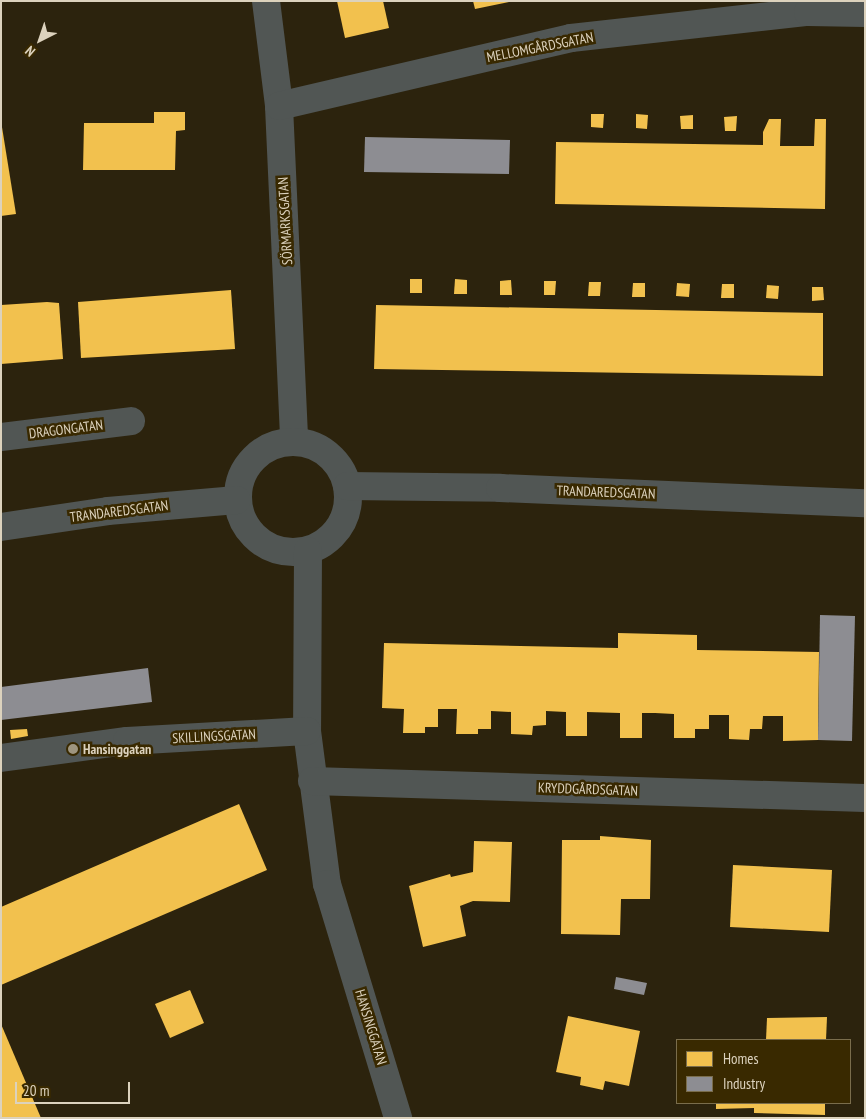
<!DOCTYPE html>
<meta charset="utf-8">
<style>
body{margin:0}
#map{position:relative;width:866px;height:1119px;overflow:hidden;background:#2c230d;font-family:"PT Sans Narrow",sans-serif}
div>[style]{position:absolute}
.homes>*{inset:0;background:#f2c14e}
.industry>*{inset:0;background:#8d8d92}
.minor>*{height:28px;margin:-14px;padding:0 14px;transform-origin:14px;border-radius:14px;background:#515654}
.minor>.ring{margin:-14px;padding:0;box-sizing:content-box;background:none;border:28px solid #515654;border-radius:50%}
.dots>*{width:14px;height:14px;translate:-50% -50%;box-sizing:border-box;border:2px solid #392900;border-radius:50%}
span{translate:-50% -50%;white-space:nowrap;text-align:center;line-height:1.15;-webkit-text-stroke:5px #392900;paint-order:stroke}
.street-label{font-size:14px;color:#dcd2bd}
.poi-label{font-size:14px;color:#dcd2bd;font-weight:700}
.left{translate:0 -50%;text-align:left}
.frame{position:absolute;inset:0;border:2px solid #dcd2bd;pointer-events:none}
.legend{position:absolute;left:676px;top:1039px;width:175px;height:65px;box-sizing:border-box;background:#392900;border:1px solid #7a6d4c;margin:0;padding:6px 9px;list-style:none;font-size:15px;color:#dcd2bd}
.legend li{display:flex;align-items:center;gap:10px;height:25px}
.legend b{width:25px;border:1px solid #7a6d4c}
.north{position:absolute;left:15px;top:15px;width:50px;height:50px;-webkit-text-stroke:4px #392900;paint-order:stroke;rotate:221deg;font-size:14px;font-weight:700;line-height:20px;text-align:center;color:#dcd2bd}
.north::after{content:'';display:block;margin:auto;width:18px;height:22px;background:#dcd2bd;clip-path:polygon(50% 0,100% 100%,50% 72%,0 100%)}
.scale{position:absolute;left:15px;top:1082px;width:115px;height:22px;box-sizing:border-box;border:2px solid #dcd2bd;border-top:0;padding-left:6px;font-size:15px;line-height:18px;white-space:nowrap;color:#dcd2bd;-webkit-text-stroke:4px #392900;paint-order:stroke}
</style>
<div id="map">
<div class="homes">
<i style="clip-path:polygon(337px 1px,383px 1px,389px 28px,345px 38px)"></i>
<i style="clip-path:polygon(473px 1px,509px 1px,509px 2px,475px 9px)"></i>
<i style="clip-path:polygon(154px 112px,185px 112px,185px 130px,176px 131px,175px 170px,83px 170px,84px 123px,154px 123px)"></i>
<i style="clip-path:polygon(591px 114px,604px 114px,603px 128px,591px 127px)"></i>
<i style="clip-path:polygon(636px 114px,648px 115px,647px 129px,636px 128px)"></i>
<i style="clip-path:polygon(693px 115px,693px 129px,681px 129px,680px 116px)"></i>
<i style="clip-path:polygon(737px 116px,736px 131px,725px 131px,724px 117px)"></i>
<i style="clip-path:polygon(769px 119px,781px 119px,780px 146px,814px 146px,815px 119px,826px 119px,825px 209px,555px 204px,556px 142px,763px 145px,763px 132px)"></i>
<i style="clip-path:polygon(1px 121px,16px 214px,1px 216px)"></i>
<i style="clip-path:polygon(410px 279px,422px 279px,422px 293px,410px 293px)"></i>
<i style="clip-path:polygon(455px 279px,467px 280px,467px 294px,454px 294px)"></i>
<i style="clip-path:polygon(511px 280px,512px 295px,500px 295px,500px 281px)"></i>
<i style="clip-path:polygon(544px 281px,556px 281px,555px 295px,544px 295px)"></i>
<i style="clip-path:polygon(589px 282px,601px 282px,600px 296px,588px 296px)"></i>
<i style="clip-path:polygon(633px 283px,645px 283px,645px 297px,632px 297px)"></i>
<i style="clip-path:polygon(677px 283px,690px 284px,689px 297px,676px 296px)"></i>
<i style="clip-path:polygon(722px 284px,734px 284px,734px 298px,721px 298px)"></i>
<i style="clip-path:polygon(767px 285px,779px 286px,778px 299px,766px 298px)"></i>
<i style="clip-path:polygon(812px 287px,823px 287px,824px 300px,812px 301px)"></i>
<i style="clip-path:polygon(231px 290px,235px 349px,81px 358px,78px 302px)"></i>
<i style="clip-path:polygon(47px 302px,59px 303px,63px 359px,1px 364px,1px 305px)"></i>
<i style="clip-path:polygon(376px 305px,823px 313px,823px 376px,374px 369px)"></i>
<i style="clip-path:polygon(618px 633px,697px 635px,697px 650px,819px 652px,818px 740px,783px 741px,783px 716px,763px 716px,762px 729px,750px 729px,749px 740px,729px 739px,729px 715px,709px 715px,709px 729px,695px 729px,695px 738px,674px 738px,674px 714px,655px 713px,642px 713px,642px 738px,620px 738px,620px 713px,587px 712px,587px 736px,566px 736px,566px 712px,546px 711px,546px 725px,533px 726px,532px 735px,511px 734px,511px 712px,491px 711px,491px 729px,478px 729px,478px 734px,456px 734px,457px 709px,438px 709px,438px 727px,425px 727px,425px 733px,403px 733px,404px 709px,382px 708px,384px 643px,618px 648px)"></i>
<i style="clip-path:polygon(27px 729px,28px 736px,11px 739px,10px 730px)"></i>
<i style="clip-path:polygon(239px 804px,267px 870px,1px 985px,1px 907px)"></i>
<i style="clip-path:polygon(600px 836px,651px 840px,650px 899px,621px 899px,620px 935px,561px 934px,562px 840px,600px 840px)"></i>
<i style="clip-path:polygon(474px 841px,512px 842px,510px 902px,473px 901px,460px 906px,466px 936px,423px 947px,409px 886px,450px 874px,451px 877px,473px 872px)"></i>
<i style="clip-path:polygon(733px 865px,832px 870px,829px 932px,730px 927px)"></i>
<i style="clip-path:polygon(190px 990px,204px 1023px,170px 1038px,155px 1004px)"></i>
<i style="clip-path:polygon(568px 1016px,640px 1031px,629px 1086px,605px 1081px,603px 1090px,580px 1085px,581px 1077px,556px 1072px)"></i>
<i style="clip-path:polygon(827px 1017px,826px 1040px,766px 1040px,767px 1018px)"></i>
<i style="clip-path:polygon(1px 1024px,41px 1118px,1px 1118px)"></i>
<i style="clip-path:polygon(716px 1103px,825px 1103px,825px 1115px,754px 1113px,754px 1108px,716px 1109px)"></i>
</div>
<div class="industry">
<i style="clip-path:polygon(365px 137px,510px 140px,509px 174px,364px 172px)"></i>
<i style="clip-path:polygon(820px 615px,855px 616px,852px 741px,818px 740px)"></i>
<i style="clip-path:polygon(148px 668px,152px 702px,1px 720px,1px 687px)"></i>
<i style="clip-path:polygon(616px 977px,647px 983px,644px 995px,614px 989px)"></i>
</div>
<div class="minor">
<i style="left:266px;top:1px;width:106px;rotate:82.9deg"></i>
<i style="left:279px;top:106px;width:335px;rotate:87.4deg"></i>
<i style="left:279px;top:106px;width:300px;rotate:-13.1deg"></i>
<i style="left:571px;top:38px;width:238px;rotate:-6.3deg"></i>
<i style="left:808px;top:12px;width:57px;rotate:1deg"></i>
<i style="left:1px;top:437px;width:131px;rotate:-7deg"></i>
<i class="ring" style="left:238px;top:442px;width:82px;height:82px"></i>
<i style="left:347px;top:486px;width:153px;rotate:0.7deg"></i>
<i style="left:500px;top:488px;width:365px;rotate:2.4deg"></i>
<i style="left:1px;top:527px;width:108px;rotate:-8.5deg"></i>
<i style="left:108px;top:511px;width:129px;rotate:-4.9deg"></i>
<i style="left:308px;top:551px;width:180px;rotate:90.3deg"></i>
<i style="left:307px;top:731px;width:154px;rotate:82.6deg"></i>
<i style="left:327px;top:884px;width:245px;rotate:73.1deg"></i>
<i style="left:1px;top:758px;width:127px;rotate:-7.7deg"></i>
<i style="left:127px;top:741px;width:180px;rotate:-3.2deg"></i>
<i style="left:312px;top:781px;width:553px;rotate:1.76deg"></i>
</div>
<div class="dots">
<i style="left:73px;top:749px;background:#9e957f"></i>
</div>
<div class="street-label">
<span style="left:540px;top:47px;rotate:-11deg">MELLOMGÅRDSGATAN</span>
<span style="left:285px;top:221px;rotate:-93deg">SÖRMARKSGATAN</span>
<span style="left:66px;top:429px;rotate:-7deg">DRAGONGATAN</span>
<span style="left:606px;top:492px;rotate:2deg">TRANDAREDSGATAN</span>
<span style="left:119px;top:511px;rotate:-7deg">TRANDAREDSGATAN</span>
<span style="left:214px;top:736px;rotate:-3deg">SKILLINGSGATAN</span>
<span style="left:588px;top:789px;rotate:2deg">KRYDDGÅRDSGATAN</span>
<span style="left:371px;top:1027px;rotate:73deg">HANSINGGATAN</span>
</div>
<div class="poi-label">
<span class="left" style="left:83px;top:749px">Hansinggatan</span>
</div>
<div class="frame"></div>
<ul class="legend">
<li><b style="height:14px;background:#f2c14e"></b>Homes</li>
<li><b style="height:14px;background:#8d8d92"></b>Industry</li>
</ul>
<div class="north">N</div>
<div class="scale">20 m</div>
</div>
